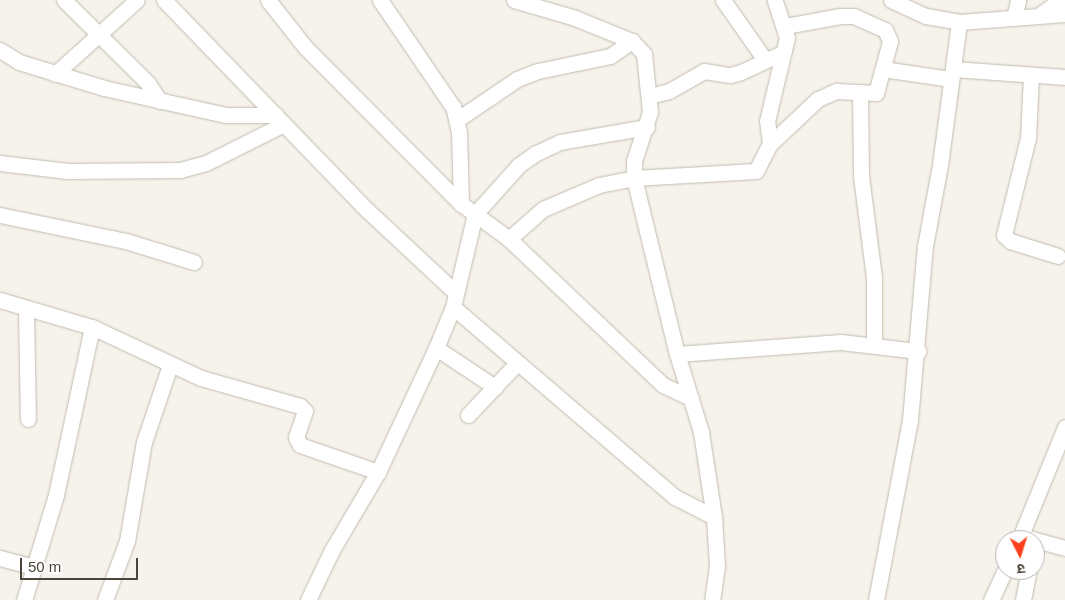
<!DOCTYPE html>
<meta charset="utf-8">
<style>
body{margin:0}
#map{position:relative;width:1065px;height:600px;overflow:hidden;background:#f6f3ec;font-family:Arial,"Noto Sans Devanagari",sans-serif}
div>[style]{position:absolute}
.roads{filter:drop-shadow(0 0 1px #c2bbae) drop-shadow(0 0 1px #c2bbae)}
.minor>*{height:15px;margin:-7.5px;padding:0 7.5px;transform-origin:7.5px;border-radius:7.5px;background:#fff}
span{translate:-50% -50%;white-space:nowrap;text-align:center;line-height:1.15;-webkit-text-stroke:5px #fff;paint-order:stroke}
.north{position:absolute;left:995px;top:530px;width:50px;height:50px;box-sizing:border-box;background:#fff;border:1px solid #b7b4b0;border-radius:50%;rotate:175deg;font-size:14px;font-weight:700;line-height:20px;text-align:center;color:#4b4439}
.north::after{content:'';display:block;margin:auto;width:18px;height:22px;background:#fc3f1d;clip-path:polygon(50% 0,100% 100%,50% 72%,0 100%)}
.scale{position:absolute;left:20px;top:558px;width:118px;height:22px;box-sizing:border-box;border:2px solid #4b4439;border-top:0;padding-left:6px;font-size:15px;line-height:18px;white-space:nowrap;color:#4b4439;-webkit-text-stroke:4px #fff;paint-order:stroke}
</style>
<div id="map">
<div class="roads">
<div class="minor">
<i style="left:64px;top:0;width:117px;rotate:44.7deg"></i>
<i style="left:147px;top:82px;width:23px;rotate:56deg"></i>
<i style="left:164px;top:0;width:293px;rotate:46deg"></i>
<i style="left:368px;top:211px;width:120px;rotate:43deg"></i>
<i style="left:268px;top:0;width:60px;rotate:51.8deg"></i>
<i style="left:305px;top:47px;width:221px;rotate:45.2deg"></i>
<i style="left:514px;top:0;width:64px;rotate:16.4deg"></i>
<i style="left:575px;top:18px;width:61px;rotate:22deg"></i>
<i style="left:632px;top:41px;width:18px;rotate:47deg"></i>
<i style="left:644px;top:54px;width:58px;rotate:84.1deg"></i>
<i style="left:650px;top:112px;width:52px;rotate:108.1deg"></i>
<i style="left:634px;top:161px;width:17px;rotate:90deg"></i>
<i style="left:634px;top:178px;width:181px;rotate:76.3deg"></i>
<i style="left:677px;top:354px;width:82px;rotate:72.9deg"></i>
<i style="left:701px;top:432px;width:86px;rotate:81.3deg"></i>
<i style="left:714px;top:517px;width:49px;rotate:86.5deg"></i>
<i style="left:717px;top:566px;width:34px;rotate:98deg"></i>
<i style="left:723px;top:0;width:73px;rotate:55deg"></i>
<i style="left:891px;top:0;width:38px;rotate:25deg"></i>
<i style="left:926px;top:16px;width:34px;rotate:10deg"></i>
<i style="left:959px;top:22px;width:106px;rotate:-4.3deg"></i>
<i style="left:1038px;top:16px;width:28px;rotate:-35deg"></i>
<i style="left:1014px;top:18px;width:18px;rotate:-77deg"></i>
<i style="left:0;top:50px;width:22px;rotate:32deg"></i>
<i style="left:19px;top:62px;width:89px;rotate:17deg"></i>
<i style="left:104px;top:88px;width:125px;rotate:12.5deg"></i>
<i style="left:226px;top:115px;width:50px"></i>
<i style="left:883px;top:69px;width:69px;rotate:8.4deg"></i>
<i style="left:953px;top:69px;width:112px;rotate:4.1deg"></i>
<i style="left:55px;top:74px;width:110px;rotate:-42.1deg"></i>
<i style="left:1031px;top:75px;width:63px;rotate:92.7deg"></i>
<i style="left:1028px;top:138px;width:100px;rotate:103.9deg"></i>
<i style="left:1004px;top:235px;width:8px;rotate:45deg"></i>
<i style="left:1010px;top:241px;width:50px;rotate:17.4deg"></i>
<i style="left:860px;top:92px;width:84px;rotate:89.3deg"></i>
<i style="left:861px;top:176px;width:102px;rotate:82.7deg"></i>
<i style="left:874px;top:277px;width:68px;rotate:90deg"></i>
<i style="left:649px;top:96px;width:21px;rotate:-14deg"></i>
<i style="left:669px;top:91px;width:40px;rotate:-29.7deg"></i>
<i style="left:704px;top:71px;width:26px;rotate:9deg"></i>
<i style="left:730px;top:75px;width:11px;rotate:-15deg"></i>
<i style="left:741px;top:72px;width:47px;rotate:-24.9deg"></i>
<i style="left:458px;top:119px;width:71px;rotate:-34.1deg"></i>
<i style="left:517px;top:79px;width:22px;rotate:-21deg"></i>
<i style="left:538px;top:71px;width:74px;rotate:-11.8deg"></i>
<i style="left:610px;top:56px;width:27px;rotate:-34deg"></i>
<i style="left:647px;top:127px;width:88px;rotate:170.2deg"></i>
<i style="left:560px;top:142px;width:26px;rotate:155deg"></i>
<i style="left:536px;top:153px;width:21px;rotate:145deg"></i>
<i style="left:519px;top:165px;width:66px;rotate:131.9deg"></i>
<i style="left:475px;top:214px;width:42px;rotate:36.3deg"></i>
<i style="left:509px;top:239px;width:212px;rotate:43.5deg"></i>
<i style="left:663px;top:385px;width:31px;rotate:25deg"></i>
<i style="left:770px;top:144px;width:23px;rotate:-97deg"></i>
<i style="left:767px;top:121px;width:85px;rotate:-76.5deg"></i>
<i style="left:787px;top:38px;width:40px;rotate:-108deg"></i>
<i style="left:0;top:163px;width:68px;rotate:6.7deg"></i>
<i style="left:68px;top:171px;width:112px;rotate:-0.5deg"></i>
<i style="left:180px;top:170px;width:27px;rotate:-15deg"></i>
<i style="left:206px;top:163px;width:87px;rotate:-26.6deg"></i>
<i style="left:0;top:215px;width:129px;rotate:11.7deg"></i>
<i style="left:126px;top:241px;width:71px;rotate:17.2deg"></i>
<i style="left:509px;top:239px;width:45px;rotate:-41.4deg"></i>
<i style="left:543px;top:209px;width:61px;rotate:-23.2deg"></i>
<i style="left:599px;top:185px;width:36px;rotate:-11deg"></i>
<i style="left:634px;top:178px;width:122px;rotate:-3.3deg"></i>
<i style="left:756px;top:171px;width:30px;rotate:-63deg"></i>
<i style="left:770px;top:144px;width:66px;rotate:-43.2deg"></i>
<i style="left:818px;top:99px;width:20px;rotate:-24deg"></i>
<i style="left:836px;top:91px;width:40px;rotate:2.9deg"></i>
<i style="left:876px;top:93px;width:54px;rotate:-74.9deg"></i>
<i style="left:890px;top:41px;width:12px;rotate:-114deg"></i>
<i style="left:885px;top:30px;width:34px;rotate:-156deg"></i>
<i style="left:854px;top:16px;width:14px;rotate:180deg"></i>
<i style="left:840px;top:16px;width:56px;rotate:169.7deg"></i>
<i style="left:0;top:300px;width:96px;rotate:16.4deg"></i>
<i style="left:92px;top:327px;width:172px;rotate:102.1deg"></i>
<i style="left:56px;top:495px;width:110px;rotate:106.9deg"></i>
<i style="left:453px;top:307px;width:292px;rotate:40.6deg"></i>
<i style="left:675px;top:497px;width:44px;rotate:27.1deg"></i>
<i style="left:26px;top:309px;width:110px;rotate:89deg"></i>
<i style="left:92px;top:327px;width:120px;rotate:25.1deg"></i>
<i style="left:201px;top:378px;width:103px;rotate:15.8deg"></i>
<i style="left:300px;top:406px;width:7px;rotate:45deg"></i>
<i style="left:305px;top:411px;width:28px;rotate:109deg"></i>
<i style="left:296px;top:437px;width:9px;rotate:63deg"></i>
<i style="left:300px;top:445px;width:83px;rotate:19.1deg"></i>
<i style="left:436px;top:348px;width:71px;rotate:33.5deg"></i>
<i style="left:677px;top:354px;width:164px;rotate:-4.2deg"></i>
<i style="left:841px;top:342px;width:78px;rotate:6.7deg"></i>
<i style="left:468px;top:415px;width:71px;rotate:-46.7deg"></i>
<i style="left:1021px;top:536px;width:46px;rotate:15.3deg"></i>
<i style="left:1019px;top:540px;width:122px;rotate:-67.8deg"></i>
<i style="left:0;top:558px;width:35px;rotate:15deg"></i>
<i style="left:105px;top:600px;width:63px;rotate:-69.6deg"></i>
<i style="left:127px;top:541px;width:100px;rotate:-80.3deg"></i>
<i style="left:144px;top:442px;width:81px;rotate:-71.3deg"></i>
<i style="left:308px;top:600px;width:55px;rotate:-64.4deg"></i>
<i style="left:332px;top:550px;width:91px;rotate:-59.5deg"></i>
<i style="left:378px;top:472px;width:137px;rotate:-64.9deg"></i>
<i style="left:436px;top:348px;width:44px;rotate:-67.5deg"></i>
<i style="left:453px;top:307px;width:96px;rotate:-76.7deg"></i>
<i style="left:475px;top:214px;width:17px;rotate:-144deg"></i>
<i style="left:461px;top:204px;width:72px;rotate:-91.6deg"></i>
<i style="left:459px;top:132px;width:26px;rotate:-103deg"></i>
<i style="left:453px;top:107px;width:130px;rotate:-124.3deg"></i>
<i style="left:876px;top:600px;width:183px;rotate:-79.3deg"></i>
<i style="left:910px;top:420px;width:175px;rotate:-85.1deg"></i>
<i style="left:925px;top:246px;width:82px;rotate:-79.5deg"></i>
<i style="left:940px;top:165px;width:144px;rotate:-82.4deg"></i>
<i style="left:991px;top:600px;width:33px;rotate:-65deg"></i>
<i style="left:1023px;top:600px;width:31px;rotate:-79deg"></i>
</div>
</div>
<div class="north">उ</div>
<div class="scale">50 m</div>
</div>
